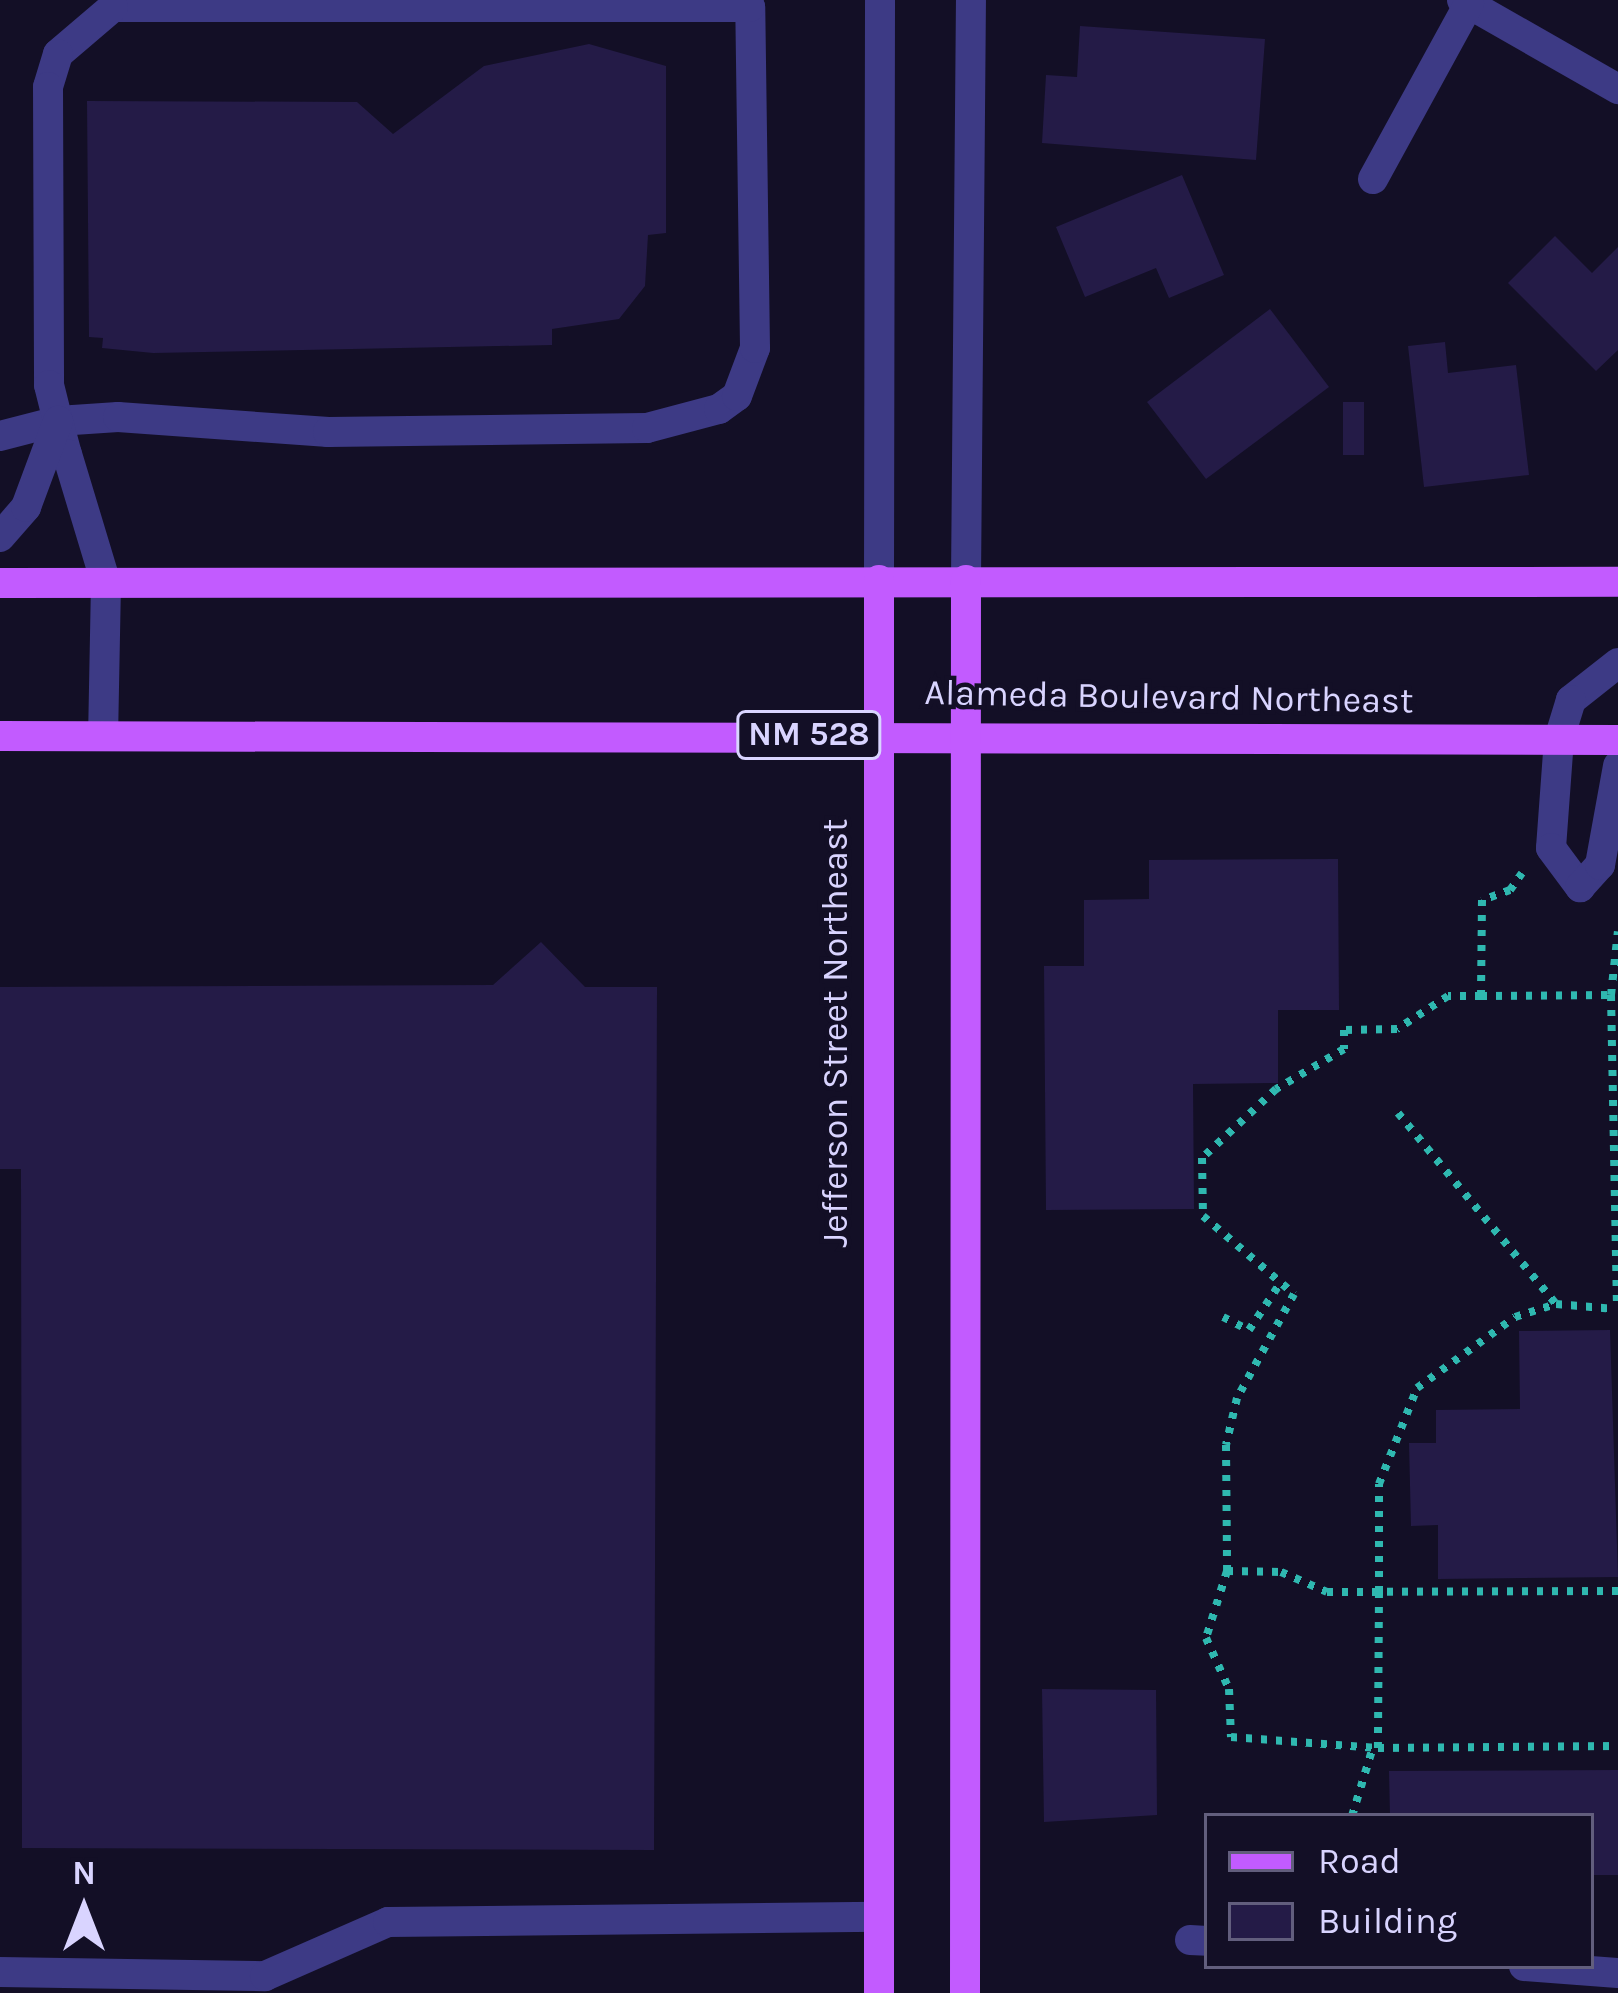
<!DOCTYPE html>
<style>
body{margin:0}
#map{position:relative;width:1618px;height:1993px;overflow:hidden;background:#130f26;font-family:Karla,sans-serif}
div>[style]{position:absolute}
.building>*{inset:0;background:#241b47}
.path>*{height:8px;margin-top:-4px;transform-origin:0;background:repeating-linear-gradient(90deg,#2fb8b0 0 6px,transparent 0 15px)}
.minor>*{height:30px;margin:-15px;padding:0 15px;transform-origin:15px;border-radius:15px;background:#3d3a85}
.major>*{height:30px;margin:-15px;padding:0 15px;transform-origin:15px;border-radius:15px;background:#c25bff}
span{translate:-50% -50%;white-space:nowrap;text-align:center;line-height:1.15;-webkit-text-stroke:9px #130f26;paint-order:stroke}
.shield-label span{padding:3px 9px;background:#130f26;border:3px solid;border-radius:9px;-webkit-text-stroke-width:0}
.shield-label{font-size:33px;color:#d9d4ff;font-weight:700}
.street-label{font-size:36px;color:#d9d4ff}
.legend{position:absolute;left:1204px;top:1813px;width:390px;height:156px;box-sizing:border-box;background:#130f26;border:3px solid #625e7d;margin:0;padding:15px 21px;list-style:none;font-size:36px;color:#d9d4ff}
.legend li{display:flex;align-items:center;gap:24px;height:60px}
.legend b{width:60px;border:3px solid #625e7d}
.north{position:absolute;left:24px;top:1849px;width:120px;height:120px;-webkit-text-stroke:9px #130f26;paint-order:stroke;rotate:0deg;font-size:33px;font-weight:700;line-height:48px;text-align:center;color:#d9d4ff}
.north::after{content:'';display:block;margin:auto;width:42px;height:54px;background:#d9d4ff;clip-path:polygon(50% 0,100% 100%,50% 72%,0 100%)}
</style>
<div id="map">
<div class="building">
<i style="clip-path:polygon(1080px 26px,1265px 39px,1256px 160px,1042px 143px,1046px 75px,1077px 77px)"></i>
<i style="clip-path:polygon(589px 44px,666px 66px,666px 233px,648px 235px,645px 286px,619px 319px,552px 329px,552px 345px,153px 353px,102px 348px,103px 338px,89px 337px,87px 101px,357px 102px,393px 134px,484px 66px)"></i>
<i style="clip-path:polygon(1182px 175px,1224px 275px,1169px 298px,1156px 268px,1085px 297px,1056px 227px)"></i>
<i style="clip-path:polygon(1555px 236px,1592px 273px,1618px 247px,1618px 350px,1596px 371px,1508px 283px)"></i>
<i style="clip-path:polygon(1270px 309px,1329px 387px,1206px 479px,1147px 402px)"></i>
<i style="clip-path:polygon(1445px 342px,1448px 373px,1516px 365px,1529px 475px,1424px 487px,1408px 346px)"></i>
<i style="clip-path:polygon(1343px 402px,1364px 402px,1364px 455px,1343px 455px)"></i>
<i style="clip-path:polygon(1338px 859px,1339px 1010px,1278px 1010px,1278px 1083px,1193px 1084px,1194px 1209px,1046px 1210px,1044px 966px,1084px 966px,1084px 900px,1149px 899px,1149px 860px)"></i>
<i style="clip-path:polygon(541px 942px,585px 987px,657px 987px,654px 1850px,22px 1848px,21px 1169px,0 1169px,0 987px,493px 985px)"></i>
<i style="clip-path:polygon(1610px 1330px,1618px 1577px,1438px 1579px,1438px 1525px,1411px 1526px,1409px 1443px,1436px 1443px,1436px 1410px,1520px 1409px,1519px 1331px)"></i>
<i style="clip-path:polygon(1042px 1689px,1156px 1690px,1157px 1815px,1044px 1822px)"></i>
<i style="clip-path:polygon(1618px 1770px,1618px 1875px,1591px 1875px,1591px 1816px,1390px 1816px,1389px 1771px)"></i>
</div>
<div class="path">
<i style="left:1522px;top:873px;width:21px;rotate:125deg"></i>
<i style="left:1510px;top:890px;width:30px;rotate:160deg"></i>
<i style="left:1482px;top:900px;width:96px;rotate:90.6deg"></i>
<i style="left:1481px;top:996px;width:130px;rotate:-0.4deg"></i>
<i style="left:1611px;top:995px;width:64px;rotate:-83.8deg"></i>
<i style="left:1611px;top:995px;width:314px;rotate:88.9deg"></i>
<i style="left:1481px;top:996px;width:33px;rotate:180deg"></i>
<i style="left:1448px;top:996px;width:61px;rotate:147.1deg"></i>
<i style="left:1397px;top:1029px;width:53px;rotate:178.9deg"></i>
<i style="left:1344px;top:1030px;width:19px;rotate:90deg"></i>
<i style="left:1344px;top:1049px;width:79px;rotate:149.5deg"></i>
<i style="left:1276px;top:1089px;width:101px;rotate:137deg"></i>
<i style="left:1202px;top:1158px;width:58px;rotate:89deg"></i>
<i style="left:1203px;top:1216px;width:120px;rotate:40.6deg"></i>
<i style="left:1294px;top:1294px;width:119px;rotate:118.7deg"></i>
<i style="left:1237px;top:1398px;width:48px;rotate:103.2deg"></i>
<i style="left:1226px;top:1445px;width:126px;rotate:89.5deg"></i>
<i style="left:1227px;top:1571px;width:54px;rotate:1.1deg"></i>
<i style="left:1281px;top:1572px;width:50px;rotate:23.5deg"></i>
<i style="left:1327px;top:1592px;width:52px"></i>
<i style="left:1379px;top:1592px;width:108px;rotate:-90deg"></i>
<i style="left:1379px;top:1484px;width:103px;rotate:-68.4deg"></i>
<i style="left:1417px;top:1388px;width:121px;rotate:-35.9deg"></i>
<i style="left:1515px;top:1317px;width:43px;rotate:-17.6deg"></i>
<i style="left:1556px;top:1304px;width:59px;rotate:4.8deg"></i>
<i style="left:1398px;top:1113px;width:248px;rotate:50.4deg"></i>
<i style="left:1223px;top:1317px;width:29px;rotate:27deg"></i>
<i style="left:1249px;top:1330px;width:58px;rotate:-56.3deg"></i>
<i style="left:1227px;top:1571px;width:70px;rotate:107.4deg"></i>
<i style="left:1206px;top:1638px;width:56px;rotate:65.7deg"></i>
<i style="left:1229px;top:1689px;width:48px;rotate:87.6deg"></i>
<i style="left:1231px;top:1737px;width:147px;rotate:4.3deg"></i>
<i style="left:1618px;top:1591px;width:239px;rotate:179.8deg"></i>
<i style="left:1379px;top:1592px;width:156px;rotate:90.4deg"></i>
<i style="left:1378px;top:1748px;width:240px;rotate:-0.5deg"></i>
<i style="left:1352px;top:1816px;width:69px;rotate:-73.1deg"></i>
</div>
<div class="minor">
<i style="left:1462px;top:0;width:180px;rotate:29.7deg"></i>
<i style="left:1373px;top:179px;width:200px;rotate:-61.3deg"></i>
<i style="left:0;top:436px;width:60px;rotate:-14.5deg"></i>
<i style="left:58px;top:421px;width:60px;rotate:-3.8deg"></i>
<i style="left:118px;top:417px;width:211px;rotate:4.1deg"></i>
<i style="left:328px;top:432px;width:319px;rotate:-0.7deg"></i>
<i style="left:647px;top:428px;width:74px;rotate:-14.8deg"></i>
<i style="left:719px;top:409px;width:22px;rotate:-36deg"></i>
<i style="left:737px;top:396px;width:51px;rotate:-69.4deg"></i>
<i style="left:755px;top:348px;width:341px;rotate:-90.8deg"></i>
<i style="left:750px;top:7px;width:637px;rotate:180deg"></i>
<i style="left:113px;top:7px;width:72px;rotate:139.5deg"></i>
<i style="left:58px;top:54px;width:34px;rotate:107deg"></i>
<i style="left:48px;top:87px;width:298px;rotate:89.8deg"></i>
<i style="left:49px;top:385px;width:37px;rotate:76deg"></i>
<i style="left:58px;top:421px;width:34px;rotate:75deg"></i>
<i style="left:67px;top:454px;width:135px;rotate:73.2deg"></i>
<i style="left:106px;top:583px;width:153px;rotate:91.1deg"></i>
<i style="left:0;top:537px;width:40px;rotate:-49deg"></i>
<i style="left:26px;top:507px;width:92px;rotate:-69.6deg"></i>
<i style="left:879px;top:580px;width:580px;rotate:-89.9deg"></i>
<i style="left:966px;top:580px;width:580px;rotate:-89.51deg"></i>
<i style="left:1618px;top:663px;width:60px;rotate:141.8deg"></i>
<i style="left:1571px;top:700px;width:41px;rotate:107.1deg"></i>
<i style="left:1559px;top:739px;width:109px;rotate:94.2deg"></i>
<i style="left:1551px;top:848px;width:49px;rotate:53.4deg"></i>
<i style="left:1580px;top:887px;width:30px;rotate:-48deg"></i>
<i style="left:1600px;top:865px;width:101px;rotate:-79.7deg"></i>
<i style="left:1190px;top:1940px;width:17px;rotate:3deg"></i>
<i style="left:1524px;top:1966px;width:94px;rotate:4.3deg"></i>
<i style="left:0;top:1972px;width:265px;rotate:0.9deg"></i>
<i style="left:265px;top:1976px;width:134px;rotate:-23.7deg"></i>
<i style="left:388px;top:1922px;width:491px;rotate:-0.6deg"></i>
</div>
<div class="major">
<i style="left:0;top:583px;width:1618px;rotate:-0.04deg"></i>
<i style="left:0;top:736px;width:1618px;rotate:0.14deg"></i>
<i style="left:879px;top:1993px;width:1413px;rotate:-90deg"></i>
<i style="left:965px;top:1993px;width:1413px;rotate:-89.96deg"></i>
</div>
<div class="shield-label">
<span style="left:809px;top:735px">NM 528</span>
</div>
<div class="street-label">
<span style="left:1169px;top:697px;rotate:1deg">Alameda Boulevard Northeast</span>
<span style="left:836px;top:1033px;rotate:-90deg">Jefferson Street Northeast</span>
</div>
<ul class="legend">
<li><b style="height:15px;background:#c25bff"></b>Road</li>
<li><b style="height:33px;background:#241b47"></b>Building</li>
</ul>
<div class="north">N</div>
</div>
